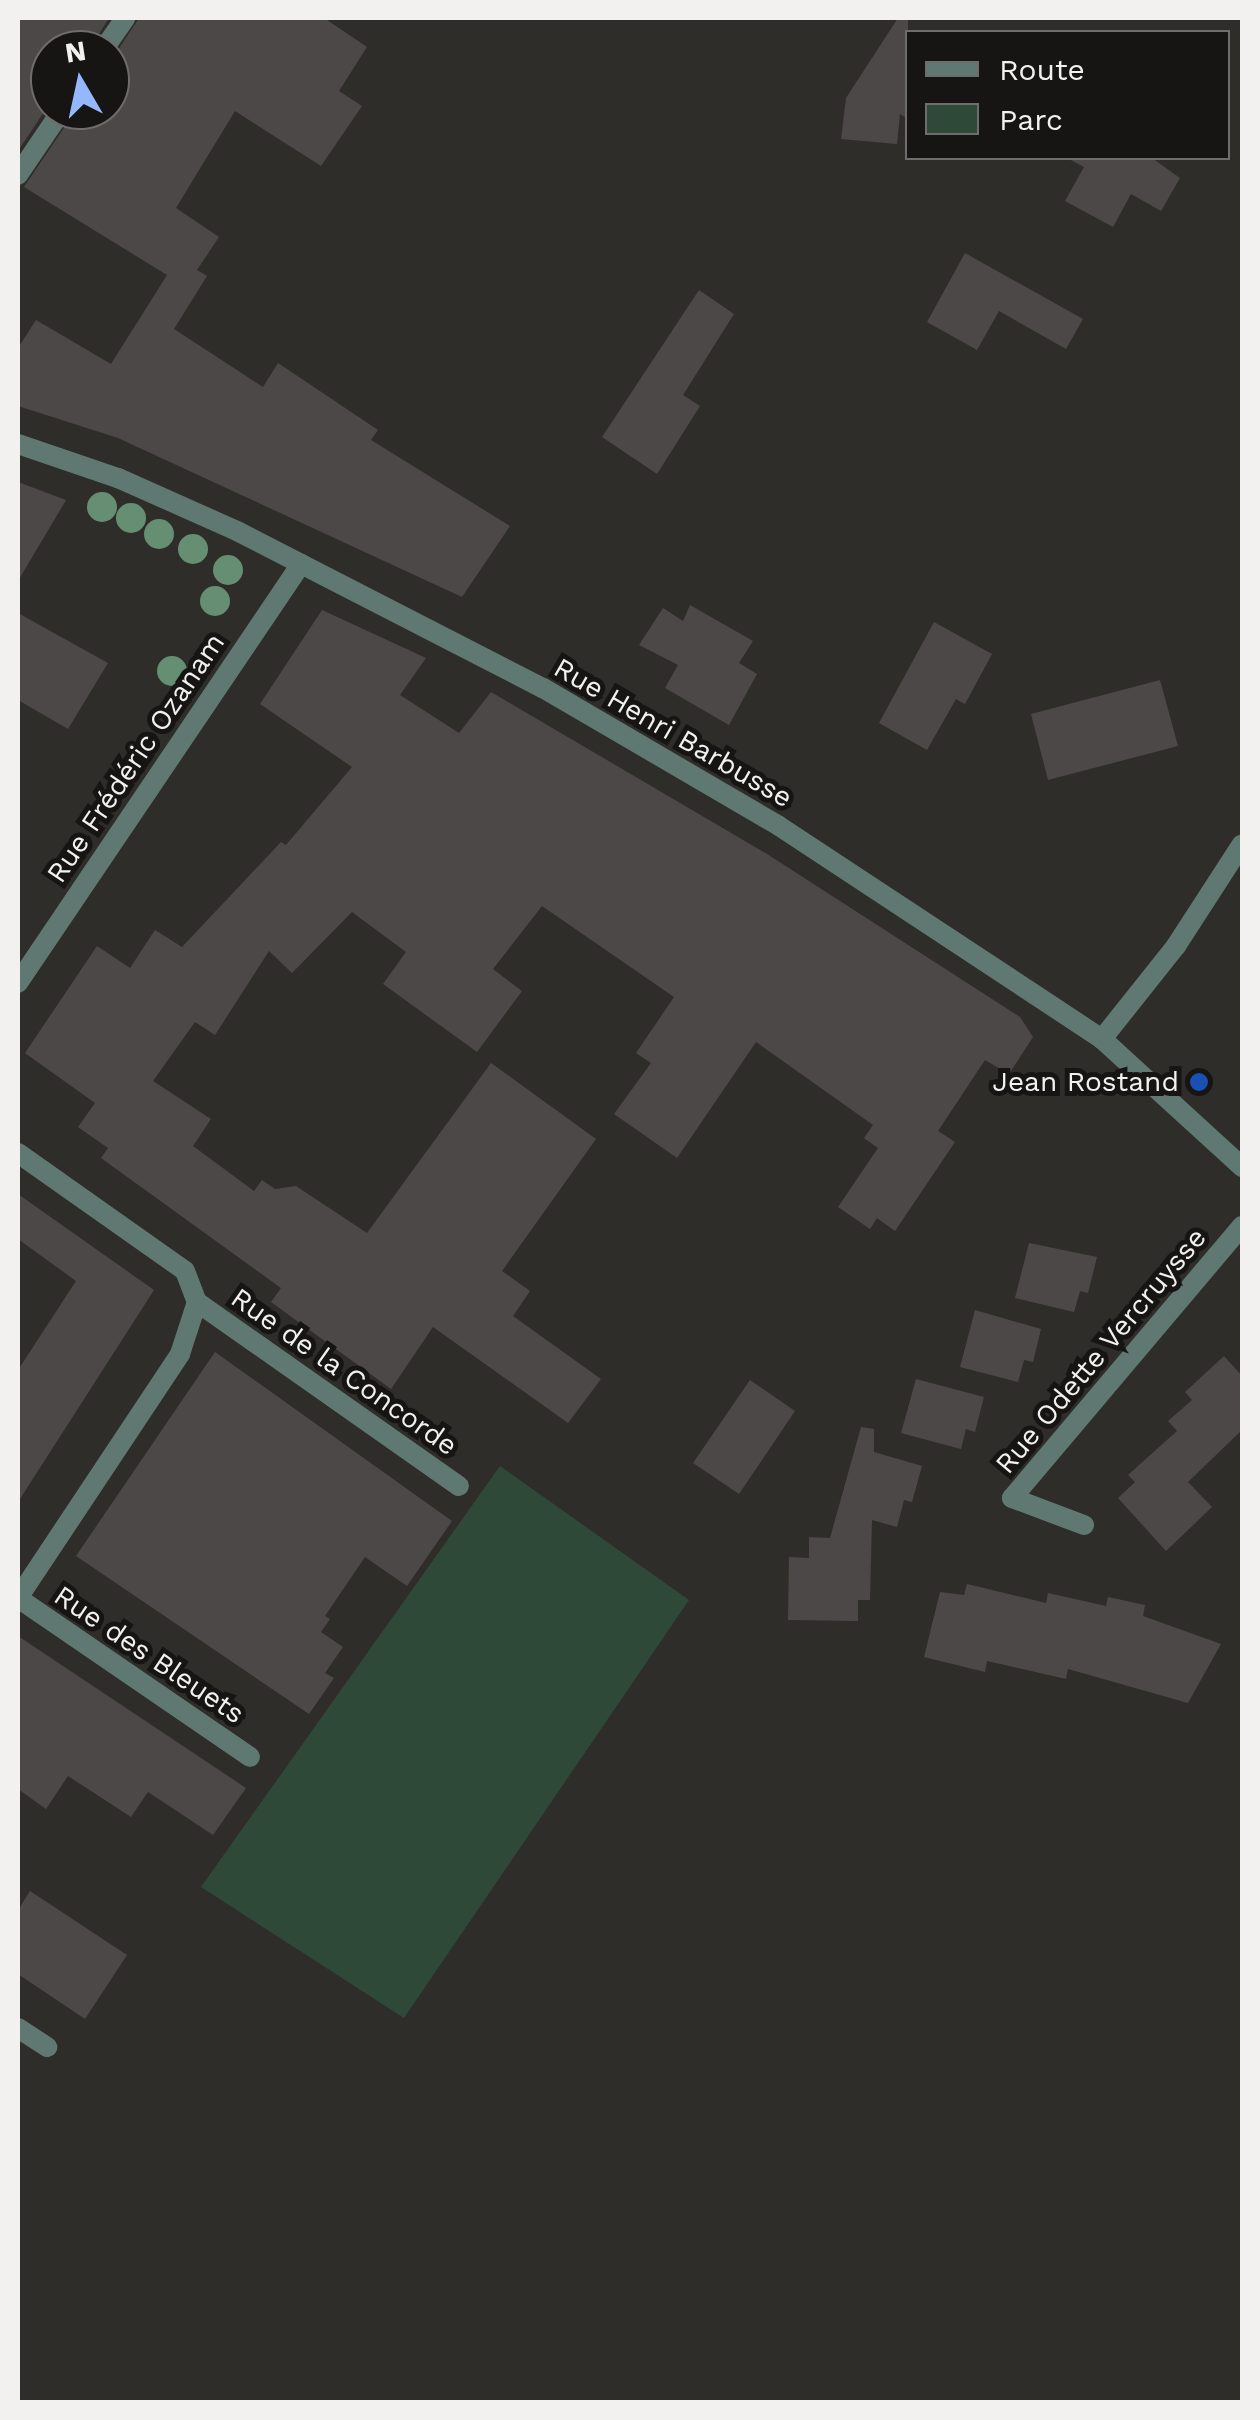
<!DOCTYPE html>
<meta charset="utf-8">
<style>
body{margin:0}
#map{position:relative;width:1260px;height:2420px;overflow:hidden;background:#2f2d2a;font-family:"Work Sans",sans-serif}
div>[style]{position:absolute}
.green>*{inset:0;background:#2f4938}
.building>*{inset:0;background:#4c4848}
.minor>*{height:20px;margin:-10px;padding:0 10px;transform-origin:10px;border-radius:10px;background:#5f7972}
.tertiary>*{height:20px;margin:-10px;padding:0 10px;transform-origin:10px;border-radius:10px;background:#5f7972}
.trees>*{width:30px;height:30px;margin:-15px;border-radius:50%;background:#658e72}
.dots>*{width:28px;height:28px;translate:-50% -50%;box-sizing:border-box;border:5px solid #161514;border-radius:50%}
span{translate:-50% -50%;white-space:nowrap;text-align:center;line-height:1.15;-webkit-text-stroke:10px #161514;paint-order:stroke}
.street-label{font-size:28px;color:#f2f1ef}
.poi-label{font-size:28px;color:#f2f1ef}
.right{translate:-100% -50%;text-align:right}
.frame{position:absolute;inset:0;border:20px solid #f2f1ef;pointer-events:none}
.legend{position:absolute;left:905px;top:30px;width:325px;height:130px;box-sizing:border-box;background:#161514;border:2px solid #6e6d6c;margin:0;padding:12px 18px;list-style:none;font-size:30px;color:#f2f1ef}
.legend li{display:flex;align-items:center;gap:20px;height:50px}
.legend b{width:50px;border:2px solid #6e6d6c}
.north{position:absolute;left:30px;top:30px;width:100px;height:100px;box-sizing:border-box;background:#161514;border:2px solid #6e6d6c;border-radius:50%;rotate:351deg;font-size:28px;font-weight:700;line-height:40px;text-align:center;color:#f2f1ef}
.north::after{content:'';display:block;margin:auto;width:35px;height:45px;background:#94b7fd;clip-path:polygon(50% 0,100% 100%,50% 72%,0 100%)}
</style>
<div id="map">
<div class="green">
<i style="clip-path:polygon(500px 1466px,689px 1600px,404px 2018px,201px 1887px)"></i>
</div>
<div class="building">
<i style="clip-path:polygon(18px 18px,109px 18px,89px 50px,50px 50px,50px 103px,18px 151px)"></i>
<i style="clip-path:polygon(139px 18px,324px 18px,367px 47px,339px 91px,362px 106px,321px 166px,235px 111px,176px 208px,219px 237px,197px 270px,207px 276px,174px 329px,263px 387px,278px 363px,378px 430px,371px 440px,510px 526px,462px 597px,118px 438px,18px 406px,18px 348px,36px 320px,111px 364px,167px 275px,24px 187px,76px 110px,110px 110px,110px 62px)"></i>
<i style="clip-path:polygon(898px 18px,908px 18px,908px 119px,900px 114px,897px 144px,841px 139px,846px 98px)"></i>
<i style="clip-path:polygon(1067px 158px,1152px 158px,1180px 178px,1161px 211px,1131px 194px,1113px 227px,1065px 201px,1084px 167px)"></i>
<i style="clip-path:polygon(965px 253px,1083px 319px,1066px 349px,999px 311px,977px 350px,927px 322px)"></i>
<i style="clip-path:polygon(699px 290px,734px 314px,683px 395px,700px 406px,657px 474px,602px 437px)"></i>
<i style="clip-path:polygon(18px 482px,66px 500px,18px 581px)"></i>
<i style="clip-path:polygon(690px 605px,753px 641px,739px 663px,757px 674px,729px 725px,665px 688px,678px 665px,639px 645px,663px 608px,683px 621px)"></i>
<i style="clip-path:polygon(322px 610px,426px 658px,400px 695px,459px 733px,491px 692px,767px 854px,1020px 1017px,1033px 1037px,1009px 1074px,985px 1060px,938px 1131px,955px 1142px,895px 1231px,877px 1218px,870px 1229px,838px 1207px,878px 1148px,864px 1138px,873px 1125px,756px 1042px,677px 1158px,614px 1114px,651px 1063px,636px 1053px,674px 997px,542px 906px,493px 969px,522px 991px,477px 1052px,383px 984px,406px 952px,352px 912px,292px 973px,269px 951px,215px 1035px,195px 1022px,153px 1081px,211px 1119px,193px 1146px,254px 1191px,262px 1180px,275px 1189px,296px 1186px,367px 1233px,491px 1063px,596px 1139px,502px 1271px,530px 1291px,513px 1316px,601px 1379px,568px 1423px,433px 1327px,391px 1389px,271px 1302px,281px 1288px,101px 1158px,108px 1148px,78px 1127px,95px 1103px,25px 1053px,97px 946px,130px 968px,155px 930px,182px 947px,281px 842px,286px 845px,352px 767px,260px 704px)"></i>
<i style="clip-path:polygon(18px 613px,108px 663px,68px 729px,18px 700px)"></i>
<i style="clip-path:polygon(934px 622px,992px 654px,965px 704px,956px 699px,927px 750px,879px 723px)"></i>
<i style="clip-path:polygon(1160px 680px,1178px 746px,1048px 780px,1031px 714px)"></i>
<i style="clip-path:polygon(18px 1194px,154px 1290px,18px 1502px,18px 1370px,76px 1281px,18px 1239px)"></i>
<i style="clip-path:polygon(1029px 1243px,1097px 1257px,1088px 1293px,1080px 1291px,1074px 1312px,1015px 1298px)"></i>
<i style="clip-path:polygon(975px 1310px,1041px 1329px,1033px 1362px,1024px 1360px,1018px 1382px,960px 1367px)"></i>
<i style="clip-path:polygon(215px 1352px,452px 1521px,407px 1586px,365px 1557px,325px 1616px,330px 1619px,321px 1632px,343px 1647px,325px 1673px,334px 1678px,309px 1714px,76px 1556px)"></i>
<i style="clip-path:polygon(1224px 1356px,1242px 1376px,1242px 1430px,1188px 1482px,1212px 1507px,1166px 1551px,1118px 1498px,1135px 1482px,1128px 1475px,1177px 1431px,1168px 1421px,1192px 1400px,1185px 1392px)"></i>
<i style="clip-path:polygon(916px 1379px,984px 1397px,975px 1432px,966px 1429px,961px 1449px,901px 1433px)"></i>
<i style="clip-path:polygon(750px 1380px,795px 1411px,739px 1494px,693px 1463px)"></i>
<i style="clip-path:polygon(861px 1427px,874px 1429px,874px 1452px,922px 1466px,912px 1502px,904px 1500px,897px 1527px,872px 1520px,870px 1600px,858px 1600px,858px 1621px,788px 1620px,789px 1557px,809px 1558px,809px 1537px,830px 1538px)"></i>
<i style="clip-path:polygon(967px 1584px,1046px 1603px,1048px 1593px,1106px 1606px,1108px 1597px,1145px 1605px,1143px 1616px,1221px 1644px,1188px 1703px,1068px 1669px,1066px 1679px,987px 1661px,985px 1672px,924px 1657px,940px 1592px,964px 1595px)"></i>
<i style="clip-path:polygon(18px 1636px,246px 1788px,213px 1835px,148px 1792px,131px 1817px,68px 1776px,46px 1809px,18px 1789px)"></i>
<i style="clip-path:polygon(30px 1891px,127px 1955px,85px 2019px,18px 1974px,18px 1910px)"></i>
</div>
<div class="minor">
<i style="left:103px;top:50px;width:39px;rotate:-55deg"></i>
<i style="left:18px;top:175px;width:78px;rotate:-55.9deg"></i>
<i style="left:18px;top:983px;width:506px;rotate:-55.96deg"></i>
<i style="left:1102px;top:1039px;width:119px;rotate:-51.5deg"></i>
<i style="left:1176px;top:946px;width:121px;rotate:-57.1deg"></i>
<i style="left:18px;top:1153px;width:204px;rotate:35.2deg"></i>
<i style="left:185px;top:1271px;width:33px;rotate:69deg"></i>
<i style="left:197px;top:1302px;width:320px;rotate:35.1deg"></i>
<i style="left:1084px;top:1525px;width:77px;rotate:-159.4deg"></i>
<i style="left:1012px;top:1498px;width:356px;rotate:-49.8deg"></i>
<i style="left:18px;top:1598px;width:293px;rotate:-56.4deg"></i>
<i style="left:180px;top:1354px;width:55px;rotate:-71.9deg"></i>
<i style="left:18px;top:1598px;width:281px;rotate:34.4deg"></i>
<i style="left:18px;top:2028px;width:35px;rotate:33deg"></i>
</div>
<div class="tertiary">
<i style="left:18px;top:444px;width:106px;rotate:18.8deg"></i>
<i style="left:118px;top:478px;width:130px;rotate:24deg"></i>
<i style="left:237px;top:531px;width:344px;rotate:27.2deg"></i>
<i style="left:543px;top:688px;width:273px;rotate:30.3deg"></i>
<i style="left:779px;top:826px;width:387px;rotate:33.4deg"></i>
<i style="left:1102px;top:1039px;width:190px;rotate:42.4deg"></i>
</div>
<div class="trees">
<i style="left:102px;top:507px"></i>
<i style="left:131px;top:518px"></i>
<i style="left:159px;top:534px"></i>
<i style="left:193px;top:549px"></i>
<i style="left:228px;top:570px"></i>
<i style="left:215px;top:601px"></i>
<i style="left:172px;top:671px"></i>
</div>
<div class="dots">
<i style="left:1199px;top:1082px;background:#1a4fb4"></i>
</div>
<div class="street-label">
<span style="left:673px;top:733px;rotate:30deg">Rue Henri Barbusse</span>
<span style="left:136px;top:758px;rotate:-56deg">Rue Frédéric Ozanam</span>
<span style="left:1101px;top:1351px;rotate:-50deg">Rue Odette Vercruysse</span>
<span style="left:344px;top:1372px;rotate:35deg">Rue de la Concorde</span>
<span style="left:149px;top:1655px;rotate:34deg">Rue des Bleuets</span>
</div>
<div class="poi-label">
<span class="right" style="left:1179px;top:1082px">Jean Rostand</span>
</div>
<div class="frame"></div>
<ul class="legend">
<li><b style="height:12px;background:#5f7972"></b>Route</li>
<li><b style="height:28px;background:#2f4938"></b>Parc</li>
</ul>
<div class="north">N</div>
</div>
